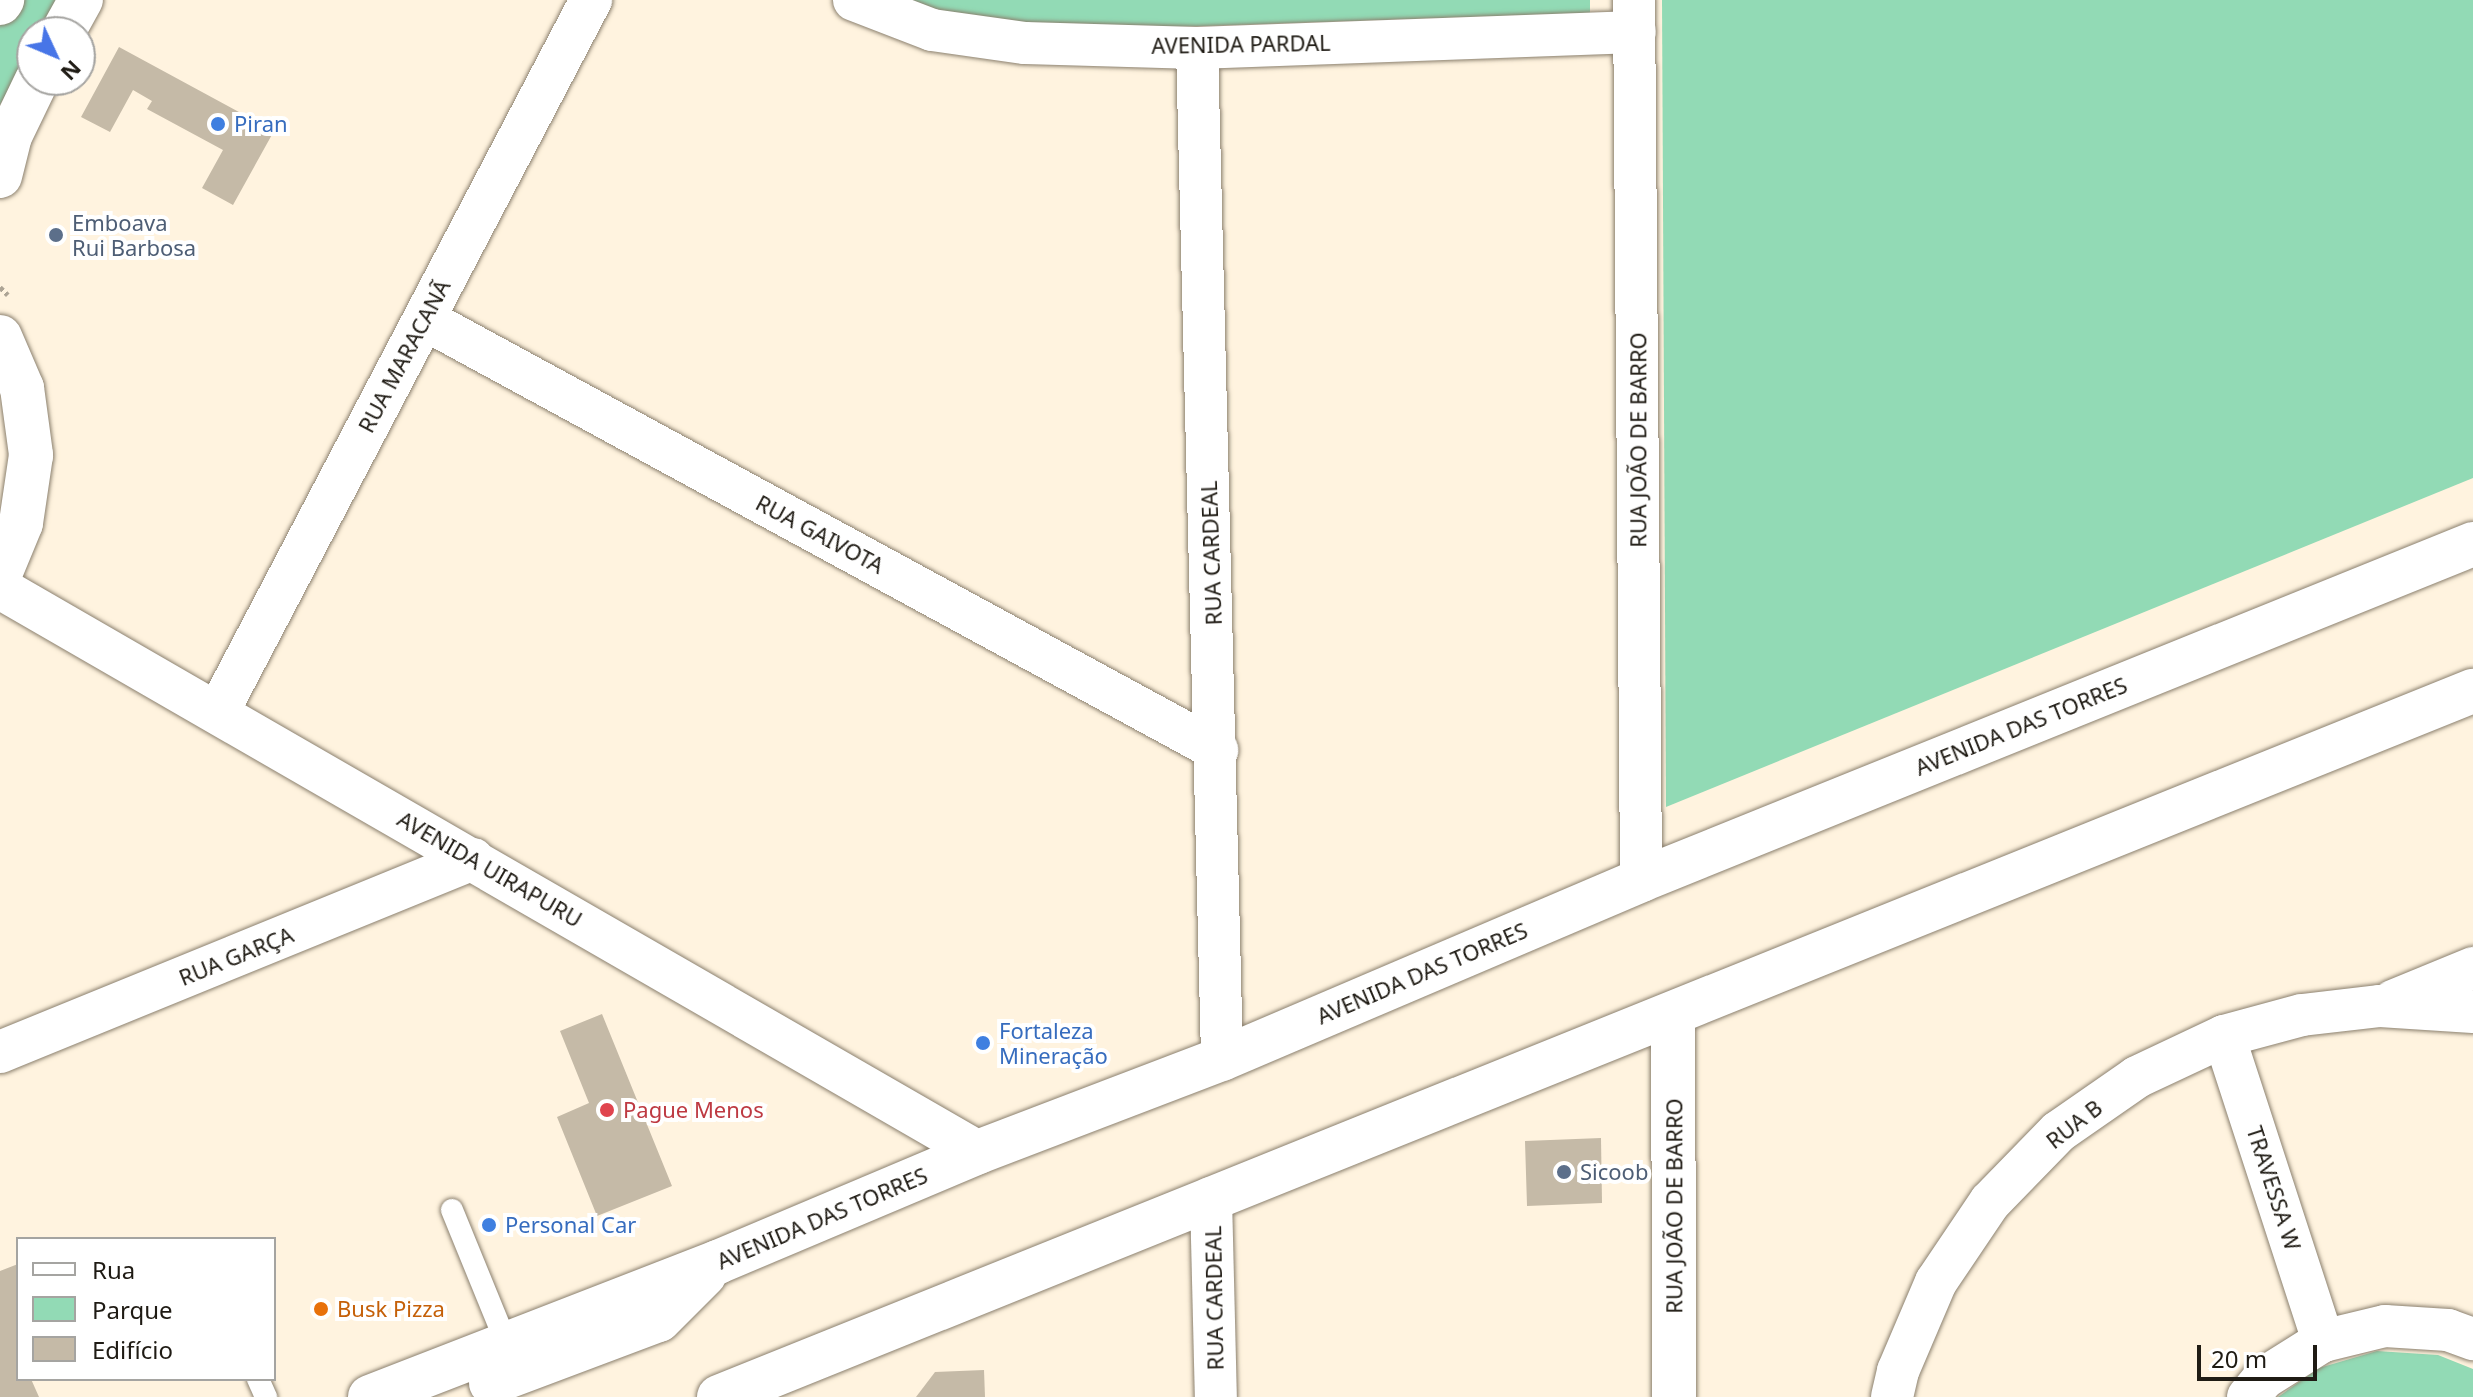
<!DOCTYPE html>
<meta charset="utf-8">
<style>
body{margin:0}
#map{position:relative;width:2473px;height:1397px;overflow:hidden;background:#fff3df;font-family:"Noto Sans",sans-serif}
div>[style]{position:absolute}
.green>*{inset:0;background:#92dab5}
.building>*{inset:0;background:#c5baa7}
.path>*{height:5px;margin-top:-2.5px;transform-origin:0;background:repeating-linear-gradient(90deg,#ada495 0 4px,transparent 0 8px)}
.roads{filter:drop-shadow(0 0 2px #8b806e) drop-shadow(0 0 2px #8b806e)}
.service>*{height:22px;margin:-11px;padding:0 11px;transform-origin:11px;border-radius:11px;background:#fff}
.minor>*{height:42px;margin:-21px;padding:0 21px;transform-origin:21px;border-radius:21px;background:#fff}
.tertiary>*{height:44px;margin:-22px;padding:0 22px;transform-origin:22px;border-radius:22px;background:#fff}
.secondary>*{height:44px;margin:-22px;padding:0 22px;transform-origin:22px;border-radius:22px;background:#fff}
.primary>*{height:44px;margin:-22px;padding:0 22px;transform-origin:22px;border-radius:22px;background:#fff}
.dots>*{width:22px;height:22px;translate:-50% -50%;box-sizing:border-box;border:4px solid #fff;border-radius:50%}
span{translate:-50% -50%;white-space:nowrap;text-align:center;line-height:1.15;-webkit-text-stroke:8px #fff;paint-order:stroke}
.street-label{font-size:22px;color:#1f1b14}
.shop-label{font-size:22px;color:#366cbe}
.left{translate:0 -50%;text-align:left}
.service-label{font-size:22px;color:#4e5e75}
.health-label{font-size:22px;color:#be3a42}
.food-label{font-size:22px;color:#c56008}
.legend{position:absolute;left:16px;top:1237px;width:260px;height:144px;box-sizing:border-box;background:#fff;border:2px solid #a5a4a1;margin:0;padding:10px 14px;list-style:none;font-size:24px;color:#1f1b14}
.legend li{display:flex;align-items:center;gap:16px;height:40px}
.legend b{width:40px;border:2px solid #a5a4a1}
.north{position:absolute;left:16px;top:16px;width:80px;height:80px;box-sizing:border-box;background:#fff;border:2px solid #a5a4a1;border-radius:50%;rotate:134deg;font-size:22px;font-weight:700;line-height:32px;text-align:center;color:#1f1b14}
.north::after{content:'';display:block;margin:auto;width:28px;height:36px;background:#4775e7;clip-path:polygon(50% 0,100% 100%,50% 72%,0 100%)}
.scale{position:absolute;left:2197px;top:1345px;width:120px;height:36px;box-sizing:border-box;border:4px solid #1f1b14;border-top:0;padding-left:10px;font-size:24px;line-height:28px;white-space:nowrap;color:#1f1b14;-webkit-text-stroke:6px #fff;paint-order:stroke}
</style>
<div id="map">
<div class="green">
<i style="clip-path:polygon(15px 0,59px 0,40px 32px,32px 32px,32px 46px,0 105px,0 26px)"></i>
<i style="clip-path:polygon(887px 0,1590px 0,1590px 13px,1025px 32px)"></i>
<i style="clip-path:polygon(1662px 0,2473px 0,2473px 478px,1666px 807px)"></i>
<i style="clip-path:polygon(2377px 1351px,2438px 1355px,2473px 1369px,2473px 1397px,2278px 1397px,2319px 1368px)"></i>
</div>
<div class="building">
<i style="clip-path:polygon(119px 47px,274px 131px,233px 205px,202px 188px,223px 150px,147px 109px,152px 101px,133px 90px,110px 132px,81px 117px)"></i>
<i style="clip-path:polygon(602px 1014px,672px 1186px,597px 1216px,557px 1117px,589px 1103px,560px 1031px)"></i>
<i style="clip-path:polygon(1601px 1138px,1602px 1203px,1527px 1206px,1525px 1141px)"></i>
<i style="clip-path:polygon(18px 1264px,18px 1379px,31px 1379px,39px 1397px,0 1397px,0 1271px)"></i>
<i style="clip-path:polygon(984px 1370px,985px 1397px,916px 1397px,935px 1372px)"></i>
</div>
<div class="path">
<i style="left:0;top:287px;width:11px;rotate:45deg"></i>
</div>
<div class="roads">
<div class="service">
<i style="left:452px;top:1210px;width:146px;rotate:67.8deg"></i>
<i style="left:258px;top:1379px;width:20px;rotate:66deg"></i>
</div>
<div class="minor">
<i style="left:854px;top:0;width:84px;rotate:21deg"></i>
<i style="left:932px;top:30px;width:94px;rotate:8deg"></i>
<i style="left:1025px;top:43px;width:172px;rotate:1.7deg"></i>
<i style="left:1197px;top:48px;width:438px;rotate:-2.1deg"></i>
<i style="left:1634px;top:0;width:880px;rotate:89.54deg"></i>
<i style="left:1197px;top:48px;width:1011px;rotate:88.58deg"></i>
<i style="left:424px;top:319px;width:903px;rotate:28.52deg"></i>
<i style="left:0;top:588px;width:1129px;rotate:29.97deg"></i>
<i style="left:218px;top:712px;width:804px;rotate:-62.35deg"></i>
<i style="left:2393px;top:1001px;width:87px;rotate:-22.4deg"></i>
<i style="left:2224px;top:1036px;width:321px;rotate:72deg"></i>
<i style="left:0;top:1052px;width:511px;rotate:-22.2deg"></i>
<i style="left:1211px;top:1198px;width:199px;rotate:88.6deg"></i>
<i style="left:1892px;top:1397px;width:27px;rotate:-77deg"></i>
<i style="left:1898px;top:1371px;width:97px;rotate:-66.9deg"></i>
<i style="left:1936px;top:1282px;width:97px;rotate:-56deg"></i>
<i style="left:1990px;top:1202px;width:98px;rotate:-45.8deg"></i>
<i style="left:2058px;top:1132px;width:96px;rotate:-34.8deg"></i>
<i style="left:2137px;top:1077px;width:96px;rotate:-25.2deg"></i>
<i style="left:2224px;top:1036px;width:81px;rotate:-15.1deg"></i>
<i style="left:2302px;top:1015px;width:79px;rotate:-6.6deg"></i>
<i style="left:2380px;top:1006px;width:93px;rotate:3.7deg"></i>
<i style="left:2248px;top:1397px;width:25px;rotate:-50deg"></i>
<i style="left:2264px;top:1378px;width:70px;rotate:-32.1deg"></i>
<i style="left:2323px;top:1341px;width:64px;rotate:-13.6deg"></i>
<i style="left:2385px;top:1326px;width:63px;rotate:3.6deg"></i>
<i style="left:2448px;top:1330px;width:27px;rotate:20deg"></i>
</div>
<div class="tertiary">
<i style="left:1673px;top:1016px;width:381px;rotate:89.8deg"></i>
</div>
<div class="secondary">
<i style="left:0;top:3px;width:4px;rotate:-56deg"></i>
<i style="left:63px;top:32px;width:37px;rotate:-61deg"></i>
<i style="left:0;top:176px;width:41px;rotate:-76deg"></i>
<i style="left:10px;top:136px;width:62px;rotate:-64.3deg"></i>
<i style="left:0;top:337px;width:56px;rotate:66.7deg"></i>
<i style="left:22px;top:388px;width:68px;rotate:82.3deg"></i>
<i style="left:31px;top:455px;width:69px;rotate:98.4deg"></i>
<i style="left:21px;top:523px;width:55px;rotate:112.4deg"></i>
</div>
<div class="primary">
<i style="left:491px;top:1383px;width:179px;rotate:-20.6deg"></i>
<i style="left:659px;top:1320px;width:64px;rotate:-45deg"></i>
<i style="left:370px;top:1397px;width:373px;rotate:-21.2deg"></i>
<i style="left:718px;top:1262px;width:282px;rotate:-22.9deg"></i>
<i style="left:978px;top:1152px;width:261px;rotate:-20.9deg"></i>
<i style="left:1222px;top:1059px;width:456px;rotate:-23.1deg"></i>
<i style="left:1641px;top:880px;width:897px;rotate:-21.99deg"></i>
<i style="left:719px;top:1397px;width:1891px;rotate:-21.93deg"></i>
</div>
</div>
<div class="dots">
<i style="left:218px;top:124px;background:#3f7fe0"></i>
<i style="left:56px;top:235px;background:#5c6f8a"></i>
<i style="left:983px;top:1043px;background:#3f7fe0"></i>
<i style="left:607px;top:1110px;background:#e0444e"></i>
<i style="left:1564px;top:1172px;background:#5c6f8a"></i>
<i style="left:489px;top:1225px;background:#3f7fe0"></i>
<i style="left:321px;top:1309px;background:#e8710a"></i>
</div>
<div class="street-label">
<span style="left:1241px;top:44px;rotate:-1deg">AVENIDA PARDAL</span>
<span style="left:404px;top:356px;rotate:-62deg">RUA MARACANÃ</span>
<span style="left:1638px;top:440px;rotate:-90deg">RUA JOÃO DE BARRO</span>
<span style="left:820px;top:534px;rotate:28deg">RUA GAIVOTA</span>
<span style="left:1211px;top:553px;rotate:-92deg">RUA CARDEAL</span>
<span style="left:2021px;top:726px;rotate:-22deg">AVENIDA DAS TORRES</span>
<span style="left:490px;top:869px;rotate:30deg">AVENIDA UIRAPURU</span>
<span style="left:236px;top:956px;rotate:-22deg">RUA GARÇA</span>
<span style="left:1422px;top:973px;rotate:-23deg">AVENIDA DAS TORRES</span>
<span style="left:2074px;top:1124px;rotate:-38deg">RUA B</span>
<span style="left:2274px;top:1188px;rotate:72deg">TRAVESSA W</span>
<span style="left:1674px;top:1206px;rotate:-90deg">RUA JOÃO DE BARRO</span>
<span style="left:822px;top:1218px;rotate:-23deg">AVENIDA DAS TORRES</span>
<span style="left:1214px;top:1298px;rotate:-91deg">RUA CARDEAL</span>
</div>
<div class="shop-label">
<span class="left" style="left:234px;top:124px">Piran</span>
<span class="left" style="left:999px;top:1043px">Fortaleza<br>Mineração</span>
<span class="left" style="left:505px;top:1225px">Personal Car</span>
</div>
<div class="service-label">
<span class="left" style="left:72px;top:235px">Emboava<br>Rui Barbosa</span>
<span class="left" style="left:1580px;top:1172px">Sicoob</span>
</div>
<div class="health-label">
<span class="left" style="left:623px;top:1110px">Pague Menos</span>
</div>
<div class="food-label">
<span class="left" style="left:337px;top:1309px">Busk Pizza</span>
</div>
<ul class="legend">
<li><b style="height:10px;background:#fff"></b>Rua</li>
<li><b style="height:22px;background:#92dab5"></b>Parque</li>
<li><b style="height:22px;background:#c5baa7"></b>Edifício</li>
</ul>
<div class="north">N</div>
<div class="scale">20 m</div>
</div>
